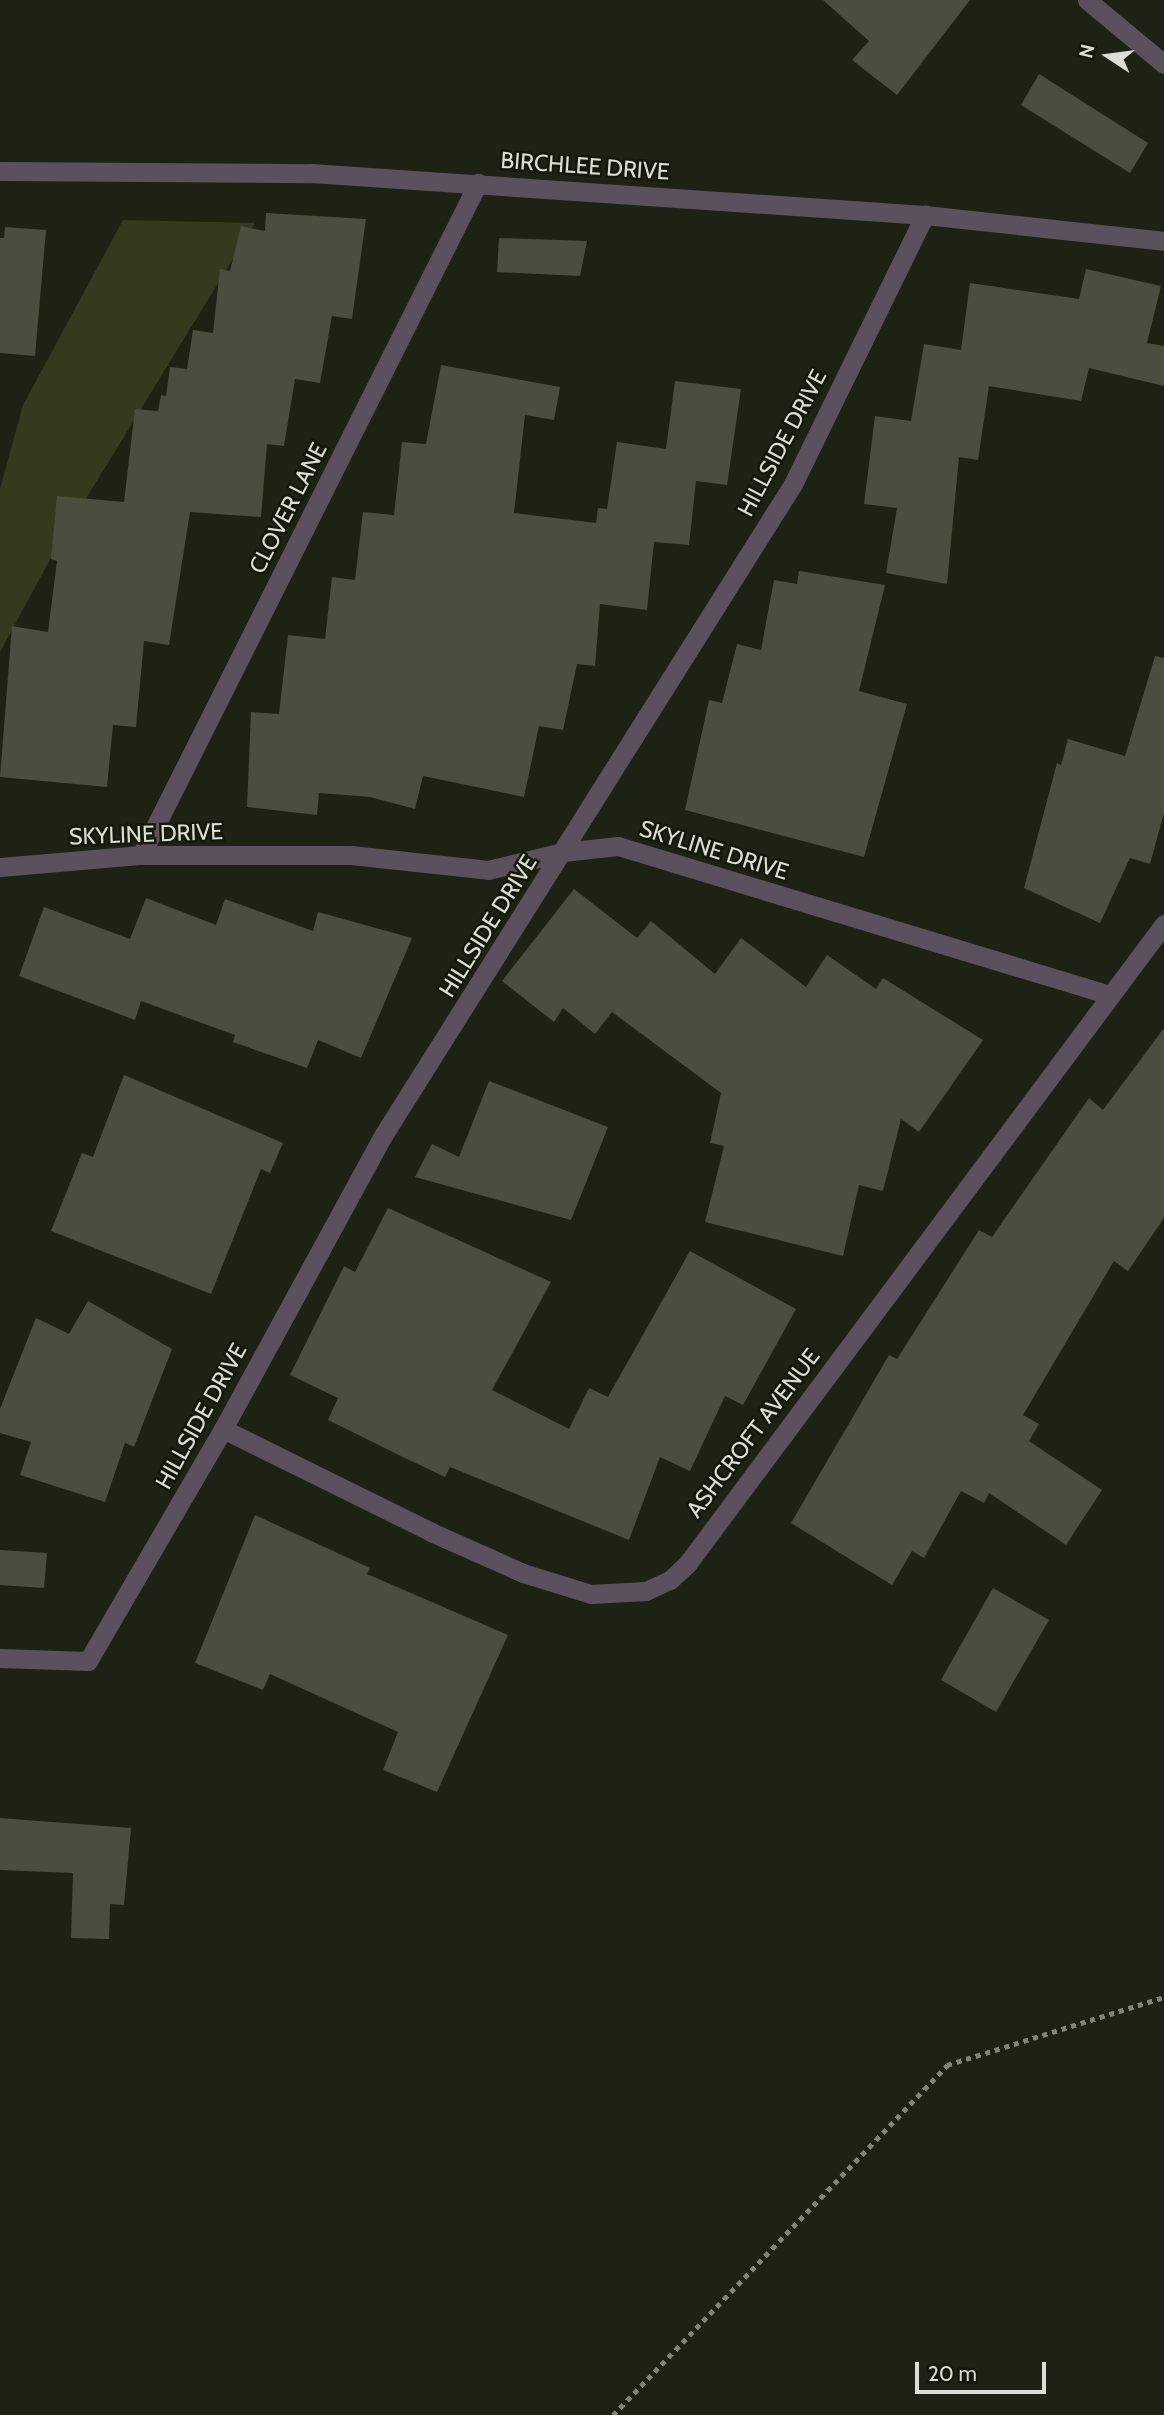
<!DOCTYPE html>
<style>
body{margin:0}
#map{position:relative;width:1164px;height:2415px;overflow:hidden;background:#1e2214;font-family:Cabin,sans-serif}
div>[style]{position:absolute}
.green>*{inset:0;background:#343a1e}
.building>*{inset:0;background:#494e3e}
.path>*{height:4.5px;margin-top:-2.25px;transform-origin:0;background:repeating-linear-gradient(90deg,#818478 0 5px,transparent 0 10px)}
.minor>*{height:19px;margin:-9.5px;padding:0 9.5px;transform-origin:9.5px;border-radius:9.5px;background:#5b505d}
span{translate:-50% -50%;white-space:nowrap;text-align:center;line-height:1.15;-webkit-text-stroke:5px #15190b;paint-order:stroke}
.street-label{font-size:23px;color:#dcded5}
.north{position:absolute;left:1073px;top:21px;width:70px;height:70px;-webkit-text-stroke:5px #15190b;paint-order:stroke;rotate:283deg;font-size:19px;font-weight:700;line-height:28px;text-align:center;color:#dcded5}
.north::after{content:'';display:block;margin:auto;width:24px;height:32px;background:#dcded5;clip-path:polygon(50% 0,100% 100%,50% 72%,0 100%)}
.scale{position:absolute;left:915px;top:2362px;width:131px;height:32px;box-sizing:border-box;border:4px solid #dcded5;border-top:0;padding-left:9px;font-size:21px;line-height:24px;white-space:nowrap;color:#dcded5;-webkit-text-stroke:5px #15190b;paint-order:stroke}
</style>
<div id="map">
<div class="green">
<i style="clip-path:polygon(123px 220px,255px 223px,60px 541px,0 652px,0 489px,23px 405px)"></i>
</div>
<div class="building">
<i style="clip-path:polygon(823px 0,970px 0,897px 95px,852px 60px,869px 41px)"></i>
<i style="clip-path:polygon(1039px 74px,1148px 143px,1130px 173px,1021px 105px)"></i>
<i style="clip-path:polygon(266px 213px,366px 219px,352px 319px,332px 316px,320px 383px,295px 379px,284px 446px,267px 444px,261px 517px,190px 512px,169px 645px,144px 641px,136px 727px,113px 725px,107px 787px,0 777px,12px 626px,48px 632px,57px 561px,51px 559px,57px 496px,124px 502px,135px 409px,158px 411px,161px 395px,166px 396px,170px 367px,187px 369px,193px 330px,213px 333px,220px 269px,230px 271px,241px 226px,265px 231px)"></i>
<i style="clip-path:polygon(5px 227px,46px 230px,35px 356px,0 353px,0 238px,4px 238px)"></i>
<i style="clip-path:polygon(499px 238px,587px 241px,580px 276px,497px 272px)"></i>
<i style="clip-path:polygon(1086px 269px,1161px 286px,1147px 343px,1164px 346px,1164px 386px,1089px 368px,1081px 401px,989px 386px,978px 460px,959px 457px,947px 584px,886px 573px,897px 508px,864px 504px,875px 416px,911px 421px,924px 344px,961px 350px,970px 283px,1079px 299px)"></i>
<i style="clip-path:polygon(441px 365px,560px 387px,554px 420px,525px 415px,514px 513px,596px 523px,598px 508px,607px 509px,617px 442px,666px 449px,675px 381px,741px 389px,727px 485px,696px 481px,689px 545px,654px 542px,647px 610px,600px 604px,595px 666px,577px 664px,563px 730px,539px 726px,524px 797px,423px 776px,415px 809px,370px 797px,319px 793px,317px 815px,247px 807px,251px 712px,279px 714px,288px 635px,325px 639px,332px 577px,355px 580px,363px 512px,394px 515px,402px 442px,426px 444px)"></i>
<i style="clip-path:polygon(799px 571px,885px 585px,859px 691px,907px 704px,864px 857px,685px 810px,709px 700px,722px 703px,737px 644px,761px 650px,774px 580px,797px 584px)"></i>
<i style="clip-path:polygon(1155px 656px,1164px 658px,1164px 813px,1150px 864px,1130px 858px,1100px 923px,1024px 888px,1057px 763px,1061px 765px,1068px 739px,1125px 756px)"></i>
<i style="clip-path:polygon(574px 889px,637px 938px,651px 921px,715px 974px,741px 938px,806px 987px,827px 955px,876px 989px,883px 978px,983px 1040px,919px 1132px,901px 1119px,883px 1191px,859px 1185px,843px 1256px,705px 1222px,724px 1146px,710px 1143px,721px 1093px,612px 1012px,595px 1034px,563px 1008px,554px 1022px,502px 981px)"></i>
<i style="clip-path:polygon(146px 898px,216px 925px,225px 899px,313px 931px,318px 912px,412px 938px,361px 1058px,318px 1040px,307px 1068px,233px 1042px,235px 1035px,141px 1001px,135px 1020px,19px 976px,44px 907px,130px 939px)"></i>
<i style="clip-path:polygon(1164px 1028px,1164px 1218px,1128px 1271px,1114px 1261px,1023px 1415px,1039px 1424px,1029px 1441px,1102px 1490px,1066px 1545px,989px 1493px,984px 1503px,961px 1491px,924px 1558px,912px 1551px,892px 1585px,791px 1523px,889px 1355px,897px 1359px,979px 1230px,992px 1237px,1089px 1098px,1103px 1110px)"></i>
<i style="clip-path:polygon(124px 1075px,283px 1143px,270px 1173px,261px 1169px,211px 1294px,51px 1231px,82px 1153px,93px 1157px)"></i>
<i style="clip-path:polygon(489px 1081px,608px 1127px,571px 1220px,415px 1177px,432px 1144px,459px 1157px)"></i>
<i style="clip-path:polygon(388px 1208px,551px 1282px,492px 1390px,569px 1429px,589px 1388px,608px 1397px,690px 1251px,796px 1309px,743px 1405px,725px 1396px,690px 1471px,660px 1457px,629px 1540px,450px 1467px,445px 1477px,405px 1458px,328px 1420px,338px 1398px,290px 1375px,344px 1266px,355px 1272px)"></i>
<i style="clip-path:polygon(88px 1301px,172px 1349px,134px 1447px,125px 1443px,105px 1502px,20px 1475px,31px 1442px,0 1433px,0 1409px,36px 1318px,69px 1334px)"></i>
<i style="clip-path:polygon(255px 1515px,370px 1568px,367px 1574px,508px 1635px,437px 1792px,383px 1770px,398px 1732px,270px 1674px,263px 1690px,195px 1663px)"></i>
<i style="clip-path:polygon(0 1550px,47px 1553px,44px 1588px,0 1585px)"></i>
<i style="clip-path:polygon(993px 1588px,1049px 1620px,996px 1712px,941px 1680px)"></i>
<i style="clip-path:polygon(0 1818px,131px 1828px,124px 1905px,110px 1904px,109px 1939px,71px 1938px,73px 1873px,0 1870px)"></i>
</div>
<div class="path">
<i style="left:613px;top:2415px;width:484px;rotate:-46.3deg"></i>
<i style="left:947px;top:2065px;width:227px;rotate:-17.4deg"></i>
</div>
<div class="minor">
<i style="left:1087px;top:0;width:100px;rotate:39.7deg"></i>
<i style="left:0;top:171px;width:311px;rotate:0.4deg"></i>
<i style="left:311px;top:173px;width:615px;rotate:3.91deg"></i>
<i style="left:925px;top:215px;width:240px;rotate:6.2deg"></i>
<i style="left:141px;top:855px;width:752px;rotate:-63.37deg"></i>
<i style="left:0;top:867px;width:142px;rotate:-4.9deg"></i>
<i style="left:141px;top:855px;width:210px"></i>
<i style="left:351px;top:855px;width:138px;rotate:6.2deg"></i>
<i style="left:488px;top:870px;width:77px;rotate:-13.5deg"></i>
<i style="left:563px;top:852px;width:55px;rotate:-6.2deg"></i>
<i style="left:618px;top:846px;width:514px;rotate:16.85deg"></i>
<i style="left:223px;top:1429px;width:232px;rotate:26.3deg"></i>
<i style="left:431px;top:1532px;width:101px;rotate:24deg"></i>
<i style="left:523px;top:1573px;width:71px;rotate:17.2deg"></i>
<i style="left:591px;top:1594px;width:55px;rotate:-3.1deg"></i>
<i style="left:646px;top:1591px;width:26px;rotate:-25deg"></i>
<i style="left:670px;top:1580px;width:25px;rotate:-43deg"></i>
<i style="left:688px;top:1563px;width:797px;rotate:-53.32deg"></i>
<i style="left:0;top:1658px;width:88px;rotate:2deg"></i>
<i style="left:88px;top:1661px;width:268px;rotate:-59.8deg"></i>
<i style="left:223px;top:1429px;width:336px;rotate:-61.4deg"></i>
<i style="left:384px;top:1134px;width:768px;rotate:-57.82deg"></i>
<i style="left:793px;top:484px;width:300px;rotate:-63.9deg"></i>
</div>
<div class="street-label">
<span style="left:585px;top:166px;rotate:4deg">BIRCHLEE DRIVE</span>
<span style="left:782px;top:443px;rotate:-62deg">HILLSIDE DRIVE</span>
<span style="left:288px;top:508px;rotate:-63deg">CLOVER LANE</span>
<span style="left:146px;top:834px;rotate:-2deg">SKYLINE DRIVE</span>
<span style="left:714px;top:850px;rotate:17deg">SKYLINE DRIVE</span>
<span style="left:488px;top:926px;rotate:-58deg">HILLSIDE DRIVE</span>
<span style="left:201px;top:1416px;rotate:-61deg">HILLSIDE DRIVE</span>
<span style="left:753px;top:1433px;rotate:-53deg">ASHCROFT AVENUE</span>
</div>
<div class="north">N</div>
<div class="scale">20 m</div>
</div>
